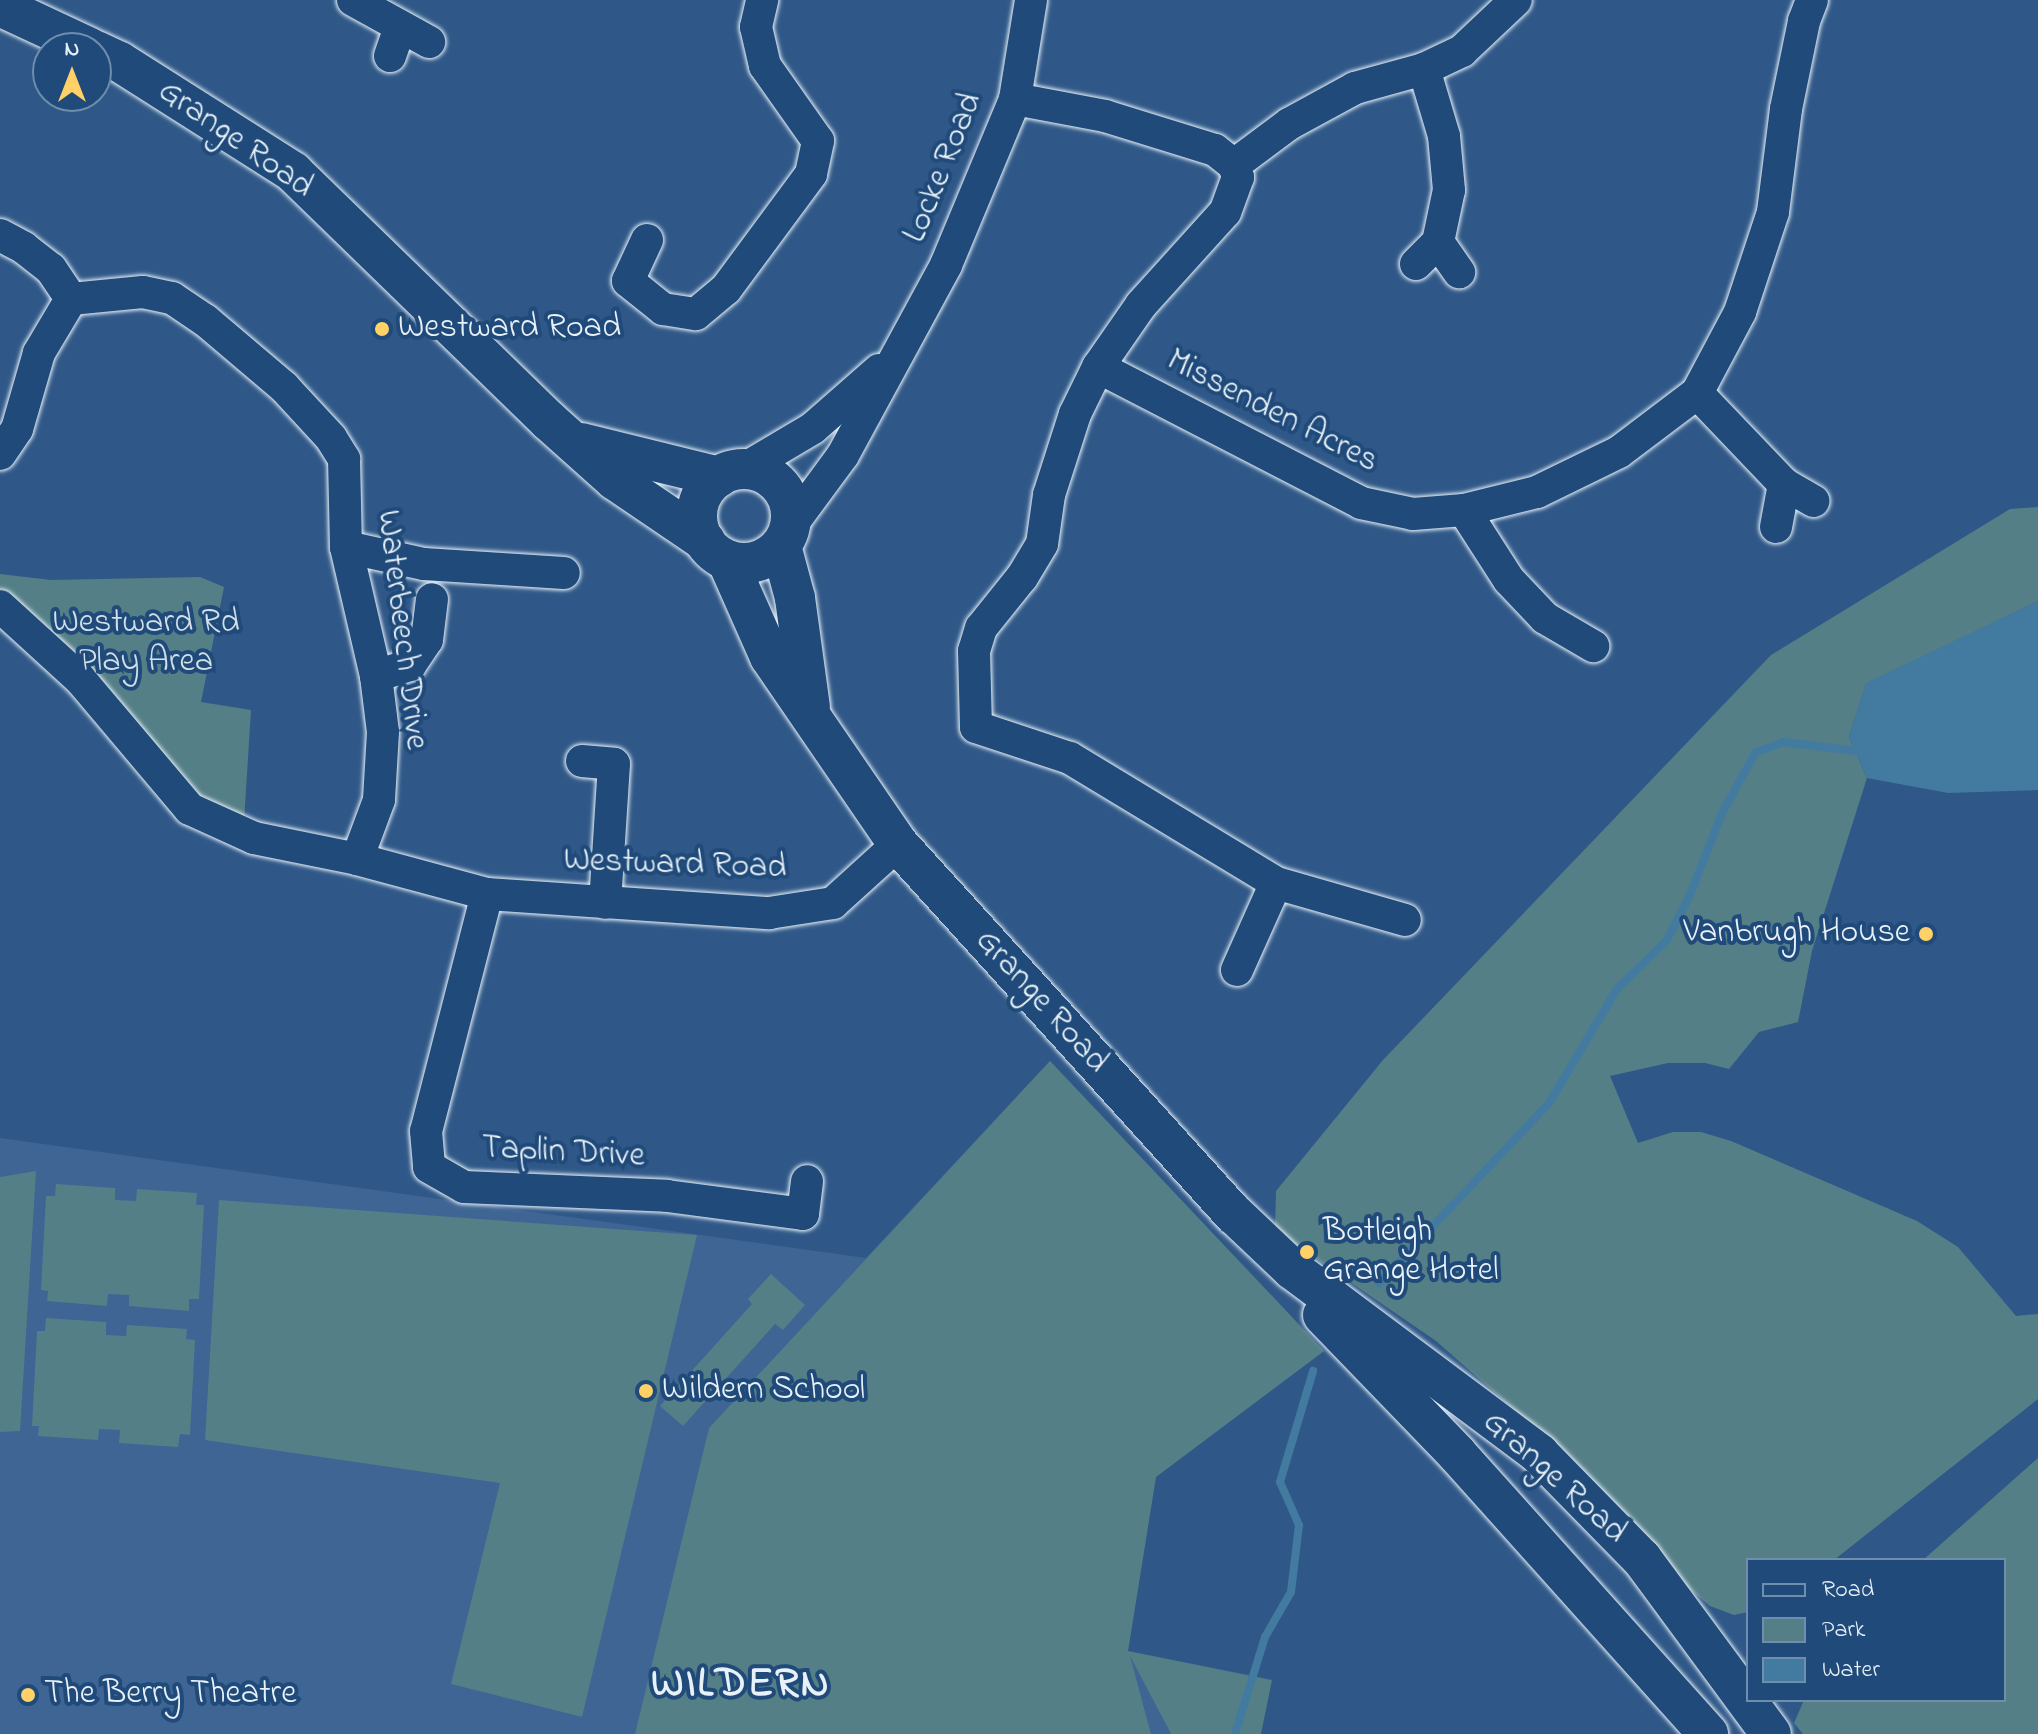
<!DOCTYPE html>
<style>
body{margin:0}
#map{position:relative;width:2038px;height:1734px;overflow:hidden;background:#2f5888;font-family:"Indie Flower",sans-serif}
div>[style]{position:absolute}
.built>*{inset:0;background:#3e6594}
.green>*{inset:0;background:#547f87}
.water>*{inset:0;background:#437aa0}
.stream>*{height:8px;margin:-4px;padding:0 4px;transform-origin:4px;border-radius:4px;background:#437aa0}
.roads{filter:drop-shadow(0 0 2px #e8f1f8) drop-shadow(0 0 2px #e8f1f8)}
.minor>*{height:32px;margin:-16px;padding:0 16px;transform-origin:16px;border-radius:16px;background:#1f4a7a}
.major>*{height:40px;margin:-20px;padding:0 20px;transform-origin:20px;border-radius:20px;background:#1f4a7a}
.major>.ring{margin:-20px;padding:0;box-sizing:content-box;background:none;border:40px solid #1f4a7a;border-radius:50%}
.dots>*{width:22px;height:22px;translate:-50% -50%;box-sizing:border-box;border:4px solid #1f4a7a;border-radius:50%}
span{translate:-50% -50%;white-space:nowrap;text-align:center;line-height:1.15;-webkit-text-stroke:8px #1f4a7a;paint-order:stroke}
.street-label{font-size:34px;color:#e8f1f8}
.poi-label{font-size:34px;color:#e8f1f8}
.left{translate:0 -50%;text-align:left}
.right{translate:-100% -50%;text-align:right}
.park-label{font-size:34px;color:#d2e0e7}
.district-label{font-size:42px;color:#e8f1f8;font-weight:700;letter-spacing:2px}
.legend{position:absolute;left:1746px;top:1558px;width:260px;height:144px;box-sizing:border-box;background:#1f4a7a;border:2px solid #6f8dac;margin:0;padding:10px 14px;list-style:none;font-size:24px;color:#e8f1f8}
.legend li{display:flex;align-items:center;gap:16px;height:40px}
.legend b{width:40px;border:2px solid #6f8dac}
.north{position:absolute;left:32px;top:32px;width:80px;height:80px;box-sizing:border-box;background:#1f4a7a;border:2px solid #6f8dac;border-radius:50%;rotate:0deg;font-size:22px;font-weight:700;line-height:32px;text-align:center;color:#e8f1f8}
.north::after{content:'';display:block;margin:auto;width:28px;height:36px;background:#ffd166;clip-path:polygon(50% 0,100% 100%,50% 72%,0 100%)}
</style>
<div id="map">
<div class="built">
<i style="clip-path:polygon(1050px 1061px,1324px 1351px,1156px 1476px,1128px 1651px,1171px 1734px,0 1734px,0 1138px,866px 1258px)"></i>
</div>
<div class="green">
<i style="clip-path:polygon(2038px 507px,2038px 601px,1866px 684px,1849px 737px,1867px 778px,1812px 951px,1798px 1022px,1759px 1032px,1729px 1069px,1705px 1063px,1668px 1063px,1610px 1076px,1638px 1143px,1673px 1132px,1701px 1132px,1731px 1141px,1917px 1221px,1958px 1247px,2016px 1316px,2038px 1314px,2038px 1399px,1834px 1560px,1748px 1560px,1748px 1612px,1734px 1615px,1710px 1606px,1673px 1575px,1571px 1459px,1436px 1341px,1275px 1230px,1276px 1191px,1383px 1060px,1771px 655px,2010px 509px)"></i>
<i style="clip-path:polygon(0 574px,51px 580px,200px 577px,224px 587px,201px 702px,251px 710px,244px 822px,204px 805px,41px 625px,0 590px)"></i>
<i style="clip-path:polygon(1050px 1061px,1324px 1351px,1156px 1477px,1128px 1651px,1272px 1680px,1261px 1734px,1171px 1734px,1130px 1656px,1151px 1734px,635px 1734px,709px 1428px)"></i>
<i style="clip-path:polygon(36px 1171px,20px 1431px,0 1432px,0 1177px)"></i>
<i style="clip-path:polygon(56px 1184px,115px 1188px,115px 1200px,136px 1201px,137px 1189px,197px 1193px,196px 1205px,204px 1205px,199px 1299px,189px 1299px,189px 1311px,129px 1306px,129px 1295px,108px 1294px,107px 1306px,47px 1301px,48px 1291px,41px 1290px,46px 1196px,55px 1196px)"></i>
<i style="clip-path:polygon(219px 1200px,697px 1235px,582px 1717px,451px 1684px,500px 1483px,205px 1440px)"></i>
<i style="clip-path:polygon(771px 1274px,805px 1305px,783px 1330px,775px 1324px,683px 1426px,660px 1406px,752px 1304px,748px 1299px)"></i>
<i style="clip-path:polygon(46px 1318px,106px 1322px,106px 1335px,126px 1336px,127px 1325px,187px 1329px,186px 1339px,195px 1340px,190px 1435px,180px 1434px,178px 1447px,119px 1443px,120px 1430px,99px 1429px,98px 1440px,38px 1436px,39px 1426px,32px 1426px,37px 1331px,45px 1331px)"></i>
<i style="clip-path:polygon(2038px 1458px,2038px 1734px,1803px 1734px,1794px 1723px,1804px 1700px,2004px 1700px,2004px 1560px,1923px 1560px)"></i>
</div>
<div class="water">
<i style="clip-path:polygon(2038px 601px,2038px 790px,1948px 793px,1867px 778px,1849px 737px,1866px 683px)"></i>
</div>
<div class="stream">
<i style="left:1379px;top:1283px;width:248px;rotate:-46.6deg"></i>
<i style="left:1549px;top:1103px;width:133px;rotate:-59.2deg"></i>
<i style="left:1617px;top:989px;width:70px;rotate:-44.4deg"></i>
<i style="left:1667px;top:940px;width:51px;rotate:-62.9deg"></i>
<i style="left:1690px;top:895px;width:88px;rotate:-68.7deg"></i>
<i style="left:1722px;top:813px;width:70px;rotate:-60.9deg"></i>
<i style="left:1756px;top:752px;width:30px;rotate:-20deg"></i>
<i style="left:1784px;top:742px;width:72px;rotate:7.2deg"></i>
<i style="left:1235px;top:1734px;width:102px;rotate:-72.8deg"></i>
<i style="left:1265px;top:1637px;width:52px;rotate:-60deg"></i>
<i style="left:1291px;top:1592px;width:67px;rotate:-83.2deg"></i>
<i style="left:1299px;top:1525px;width:47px;rotate:-113.8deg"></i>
<i style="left:1280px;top:1482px;width:116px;rotate:-73.4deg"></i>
</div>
<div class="roads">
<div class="minor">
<i style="left:353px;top:0;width:87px;rotate:28.9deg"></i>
<i style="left:390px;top:56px;width:31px;rotate:-71deg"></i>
<i style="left:1015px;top:99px;width:92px;rotate:10.7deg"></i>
<i style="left:1105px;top:116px;width:115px;rotate:17.2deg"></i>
<i style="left:1215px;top:150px;width:24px;rotate:38deg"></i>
<i style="left:1234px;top:165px;width:13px;rotate:72deg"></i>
<i style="left:1238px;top:177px;width:37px;rotate:110deg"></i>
<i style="left:1225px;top:212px;width:125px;rotate:132.1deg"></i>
<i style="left:1141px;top:305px;width:75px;rotate:124.7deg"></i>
<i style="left:1098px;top:367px;width:52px;rotate:116.1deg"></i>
<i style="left:1075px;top:414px;width:85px;rotate:107.8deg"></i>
<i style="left:1049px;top:495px;width:49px;rotate:98.1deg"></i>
<i style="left:1042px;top:544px;width:39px;rotate:121deg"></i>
<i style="left:1022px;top:577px;width:65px;rotate:128.8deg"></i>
<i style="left:981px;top:628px;width:24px;rotate:107deg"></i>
<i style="left:974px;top:651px;width:76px;rotate:88.5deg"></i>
<i style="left:976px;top:727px;width:99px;rotate:18.3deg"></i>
<i style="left:1070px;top:758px;width:241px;rotate:31.2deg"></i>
<i style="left:1276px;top:883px;width:134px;rotate:16deg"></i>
<i style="left:1234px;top:165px;width:69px;rotate:-36.7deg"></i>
<i style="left:1289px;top:124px;width:75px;rotate:-28.6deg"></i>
<i style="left:1355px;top:88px;width:72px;rotate:-15.4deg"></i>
<i style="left:1424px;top:69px;width:42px;rotate:-25.3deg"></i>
<i style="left:1462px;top:51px;width:74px;rotate:-43.4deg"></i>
<i style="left:0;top:235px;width:27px;rotate:28deg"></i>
<i style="left:24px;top:248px;width:34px;rotate:38deg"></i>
<i style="left:51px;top:269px;width:36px;rotate:56deg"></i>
<i style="left:71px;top:299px;width:63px;rotate:120.7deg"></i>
<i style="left:39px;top:353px;width:79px;rotate:106.1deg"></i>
<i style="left:17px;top:429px;width:30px;rotate:124deg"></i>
<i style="left:647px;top:240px;width:45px;rotate:114.9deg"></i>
<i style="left:628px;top:281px;width:45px;rotate:38.7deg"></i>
<i style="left:663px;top:309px;width:33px;rotate:9deg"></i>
<i style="left:696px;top:314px;width:39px;rotate:-40deg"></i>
<i style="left:726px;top:289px;width:143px;rotate:-53.5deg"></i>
<i style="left:811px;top:174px;width:34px;rotate:-78deg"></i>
<i style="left:818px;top:141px;width:92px;rotate:-125.2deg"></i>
<i style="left:765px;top:66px;width:40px;rotate:-103deg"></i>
<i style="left:756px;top:27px;width:28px;rotate:-77deg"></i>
<i style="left:1438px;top:242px;width:37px;rotate:55deg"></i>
<i style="left:1416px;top:264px;width:31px;rotate:-45deg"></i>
<i style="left:1438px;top:242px;width:53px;rotate:-78.1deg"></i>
<i style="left:1449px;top:190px;width:54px;rotate:-95.3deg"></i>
<i style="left:1444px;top:136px;width:70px;rotate:-106.6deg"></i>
<i style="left:71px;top:299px;width:72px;rotate:-5.6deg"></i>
<i style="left:143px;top:292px;width:30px;rotate:12deg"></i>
<i style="left:172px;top:298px;width:40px;rotate:34deg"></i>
<i style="left:205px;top:320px;width:104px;rotate:40.3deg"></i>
<i style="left:284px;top:387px;width:69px;rotate:47.3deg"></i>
<i style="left:331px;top:438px;width:25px;rotate:58deg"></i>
<i style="left:344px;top:459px;width:88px;rotate:88.7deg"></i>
<i style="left:346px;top:547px;width:132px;rotate:76.9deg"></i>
<i style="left:376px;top:676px;width:56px;rotate:82.9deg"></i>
<i style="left:383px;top:732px;width:68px;rotate:93.4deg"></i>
<i style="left:379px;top:800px;width:63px;rotate:110.4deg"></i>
<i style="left:1098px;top:367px;width:296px;rotate:27.3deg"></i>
<i style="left:1361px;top:503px;width:53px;rotate:11.9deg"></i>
<i style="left:1413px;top:514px;width:51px;rotate:-4.5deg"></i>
<i style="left:1464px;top:510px;width:75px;rotate:-13.9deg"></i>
<i style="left:1537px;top:492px;width:91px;rotate:-26deg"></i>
<i style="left:1619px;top:452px;width:98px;rotate:-37.1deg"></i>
<i style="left:1697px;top:393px;width:92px;rotate:-62deg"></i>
<i style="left:1740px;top:312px;width:105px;rotate:-71.7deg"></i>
<i style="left:1773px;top:212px;width:104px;rotate:-82.8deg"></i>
<i style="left:1786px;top:109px;width:90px;rotate:-78.4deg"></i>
<i style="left:1804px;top:21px;width:22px;rotate:-69deg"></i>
<i style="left:1697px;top:393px;width:126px;rotate:46.3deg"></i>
<i style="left:1784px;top:484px;width:34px;rotate:30deg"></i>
<i style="left:744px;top:469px;width:80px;rotate:-30.7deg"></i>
<i style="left:813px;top:428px;width:88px;rotate:-41.3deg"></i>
<i style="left:1464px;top:510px;width:83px;rotate:57.3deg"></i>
<i style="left:1509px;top:580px;width:52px;rotate:46.5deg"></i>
<i style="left:1545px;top:618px;width:56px;rotate:30.3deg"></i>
<i style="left:790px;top:527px;width:89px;rotate:-53.6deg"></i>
<i style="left:843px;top:455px;width:216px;rotate:-61.5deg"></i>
<i style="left:946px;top:265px;width:180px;rotate:-67.4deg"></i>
<i style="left:1015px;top:99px;width:100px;rotate:-80.8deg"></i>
<i style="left:1776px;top:527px;width:44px;rotate:-79.5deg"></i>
<i style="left:346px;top:547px;width:80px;rotate:12.3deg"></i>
<i style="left:424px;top:564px;width:140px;rotate:3.7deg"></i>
<i style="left:0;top:606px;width:108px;rotate:42.4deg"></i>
<i style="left:80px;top:679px;width:170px;rotate:49.8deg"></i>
<i style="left:190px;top:809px;width:70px;rotate:24.4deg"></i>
<i style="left:254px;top:838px;width:105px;rotate:11.5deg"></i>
<i style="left:357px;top:859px;width:135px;rotate:15.1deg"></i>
<i style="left:487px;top:894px;width:283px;rotate:3.9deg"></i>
<i style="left:769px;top:913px;width:65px;rotate:-8.9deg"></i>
<i style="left:833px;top:903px;width:88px;rotate:-42.2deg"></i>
<i style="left:376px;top:676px;width:36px;rotate:-18deg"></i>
<i style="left:410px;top:665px;width:30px;rotate:-56deg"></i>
<i style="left:427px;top:640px;width:41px;rotate:-83deg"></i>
<i style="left:582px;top:761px;width:32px;rotate:5deg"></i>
<i style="left:614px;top:764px;width:139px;rotate:93.7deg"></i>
<i style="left:487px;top:894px;width:245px;rotate:104.4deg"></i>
<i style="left:426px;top:1131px;width:36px;rotate:85deg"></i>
<i style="left:429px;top:1167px;width:40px;rotate:29.7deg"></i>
<i style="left:464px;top:1187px;width:203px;rotate:2.5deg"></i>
<i style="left:667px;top:1196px;width:137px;rotate:7.5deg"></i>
<i style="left:803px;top:1214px;width:33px;rotate:-83deg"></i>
<i style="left:1237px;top:970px;width:95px;rotate:-65.9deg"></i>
</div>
<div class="major">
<i style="left:0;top:6px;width:99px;rotate:25deg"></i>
<i style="left:96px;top:51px;width:26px;rotate:25deg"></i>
<i style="left:120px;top:62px;width:205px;rotate:32.4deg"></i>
<i style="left:293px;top:172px;width:356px;rotate:44.2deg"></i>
<i style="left:548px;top:420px;width:90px;rotate:41.8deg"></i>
<i style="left:615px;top:480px;width:109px;rotate:34.1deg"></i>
<i style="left:581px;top:443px;width:142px;rotate:13.8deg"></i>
<i class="ring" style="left:697px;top:469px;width:54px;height:54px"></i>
<i style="left:781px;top:546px;width:54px;rotate:74.9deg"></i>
<i style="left:795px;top:598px;width:110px;rotate:82.2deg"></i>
<i style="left:727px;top:560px;width:106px;rotate:66.1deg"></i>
<i style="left:770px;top:657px;width:227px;rotate:55.6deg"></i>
<i style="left:898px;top:844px;width:500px;rotate:47.8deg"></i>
<i style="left:1234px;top:1214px;width:80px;rotate:43.5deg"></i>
<i style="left:1292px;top:1269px;width:309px;rotate:36.8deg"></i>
<i style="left:1539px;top:1454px;width:147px;rotate:45.6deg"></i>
<i style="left:1642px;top:1559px;width:217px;rotate:53.6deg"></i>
<i style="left:1323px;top:1315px;width:193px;rotate:46deg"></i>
<i style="left:1457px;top:1454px;width:376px;rotate:48.1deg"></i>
</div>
</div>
<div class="dots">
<i style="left:382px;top:329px;background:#ffd166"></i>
<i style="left:1926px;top:934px;background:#ffd166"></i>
<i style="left:1307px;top:1252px;background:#ffd166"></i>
<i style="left:646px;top:1391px;background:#ffd166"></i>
<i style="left:28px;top:1695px;background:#ffd166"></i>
</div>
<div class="street-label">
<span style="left:235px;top:140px;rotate:35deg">Grange Road</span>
<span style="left:944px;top:168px;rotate:-68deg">Locke Road</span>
<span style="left:1272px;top:412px;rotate:27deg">Missenden Acres</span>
<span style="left:401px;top:630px;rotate:83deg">Waterbeech Drive</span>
<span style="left:675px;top:865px;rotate:2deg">Westward Road</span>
<span style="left:1041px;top:1002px;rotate:48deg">Grange Road</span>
<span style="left:563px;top:1153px;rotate:3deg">Taplin Drive</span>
<span style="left:1554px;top:1478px;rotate:42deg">Grange Road</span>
</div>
<div class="poi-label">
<span class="left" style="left:398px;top:329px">Westward Road</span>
<span class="right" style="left:1910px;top:934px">Vanbrugh House</span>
<span class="left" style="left:1323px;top:1252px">Botleigh<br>Grange Hotel</span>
<span class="left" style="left:662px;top:1391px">Wildern School</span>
<span class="left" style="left:44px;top:1695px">The Berry Theatre</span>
</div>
<div class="park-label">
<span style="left:146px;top:643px">Westward Rd<br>Play Area</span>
</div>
<div class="district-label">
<span style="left:741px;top:1685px">WILDERN</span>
</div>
<ul class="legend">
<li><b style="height:10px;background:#1f4a7a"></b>Road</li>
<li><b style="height:22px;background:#547f87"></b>Park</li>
<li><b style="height:22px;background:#437aa0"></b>Water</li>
</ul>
<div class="north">N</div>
</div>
